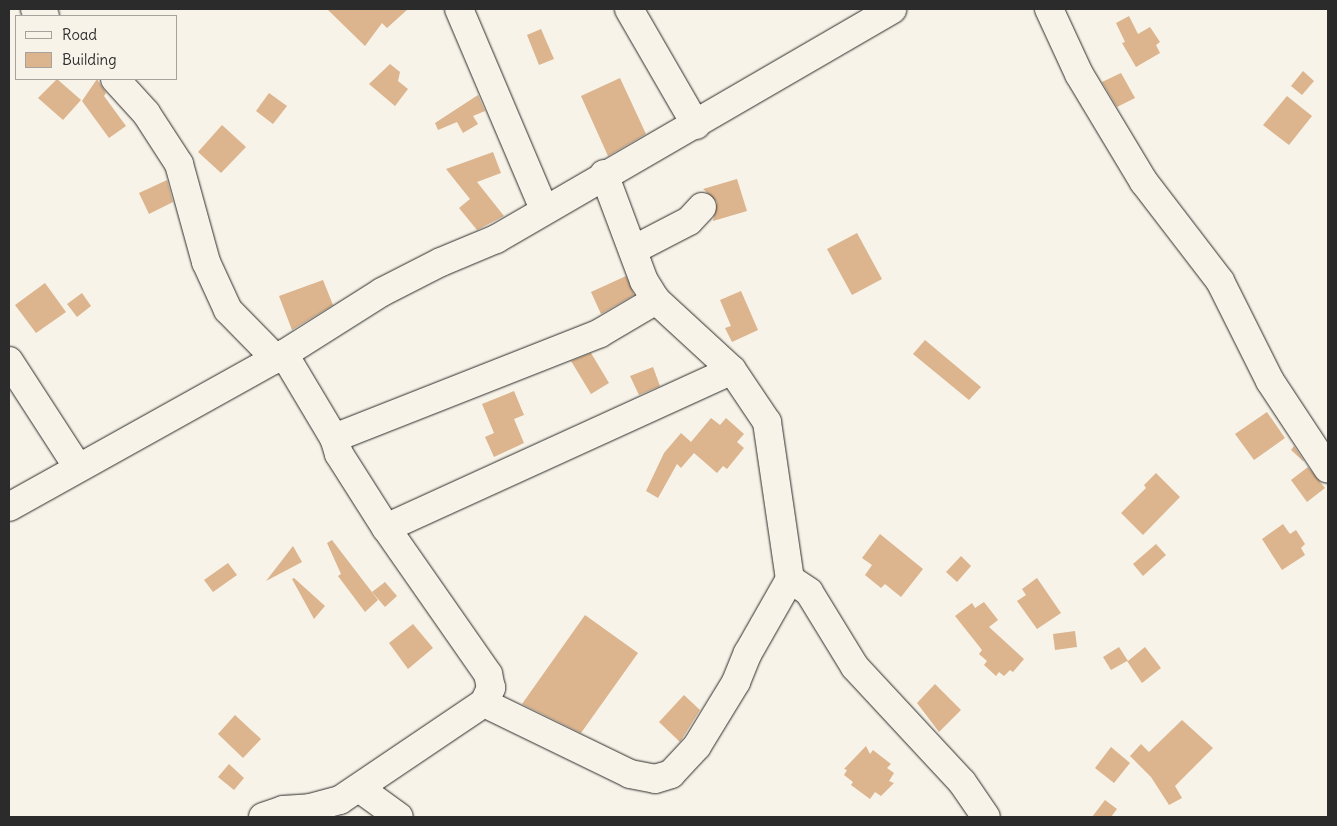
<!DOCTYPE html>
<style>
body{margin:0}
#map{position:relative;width:1337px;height:826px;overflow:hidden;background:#f7f3e8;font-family:Delius,sans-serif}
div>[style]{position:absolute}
.building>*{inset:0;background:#dcb48d}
.roads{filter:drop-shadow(0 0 1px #2b2b2b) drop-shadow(0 0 1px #2b2b2b)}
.minor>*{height:28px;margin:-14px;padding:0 14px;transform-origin:14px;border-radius:14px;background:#f7f3e8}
span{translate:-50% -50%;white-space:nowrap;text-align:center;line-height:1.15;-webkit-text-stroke:4.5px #f7f3e8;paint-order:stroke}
.frame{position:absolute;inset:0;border:10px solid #2b2b2b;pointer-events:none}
.legend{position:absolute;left:15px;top:15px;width:162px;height:65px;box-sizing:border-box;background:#f7f3e8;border:1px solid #a5a39c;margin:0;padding:6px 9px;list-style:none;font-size:15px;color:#2b2b2b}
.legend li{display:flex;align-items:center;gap:10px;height:25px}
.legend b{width:25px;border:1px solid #a5a39c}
</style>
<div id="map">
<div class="building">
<i style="clip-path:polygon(327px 9px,408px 9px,387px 28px,382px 23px,365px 46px)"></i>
<i style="clip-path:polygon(1129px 16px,1138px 34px,1150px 27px,1160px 42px,1156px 45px,1160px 53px,1136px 67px,1122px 43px,1125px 42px,1116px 23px)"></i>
<i style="clip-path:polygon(541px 29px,554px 59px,539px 65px,527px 35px)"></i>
<i style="clip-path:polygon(390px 64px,400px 72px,398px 81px,408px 89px,395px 106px,369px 84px)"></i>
<i style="clip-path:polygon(1303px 71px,1314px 81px,1302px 95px,1291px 86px)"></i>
<i style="clip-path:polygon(1121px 73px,1135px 98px,1117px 107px,1102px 82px)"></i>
<i style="clip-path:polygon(620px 78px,646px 134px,608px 156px,581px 96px)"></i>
<i style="clip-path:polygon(57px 79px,81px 100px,63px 120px,38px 98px)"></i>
<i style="clip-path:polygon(97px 79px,106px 93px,104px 96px,126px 126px,109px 138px,82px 101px)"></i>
<i style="clip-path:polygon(269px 93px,287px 106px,273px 124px,256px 111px)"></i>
<i style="clip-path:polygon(478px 95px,485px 111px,473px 116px,478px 124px,463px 133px,457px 122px,438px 130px,435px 123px)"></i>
<i style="clip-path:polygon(1287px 96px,1312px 116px,1289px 145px,1263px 125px)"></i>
<i style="clip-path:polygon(222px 125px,246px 147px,221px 173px,198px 152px)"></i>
<i style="clip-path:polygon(493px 152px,501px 173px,477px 182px,504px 216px,477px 230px,459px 208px,470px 199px,446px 169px)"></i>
<i style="clip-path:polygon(737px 179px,747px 211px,713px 221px,717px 202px,703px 189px)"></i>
<i style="clip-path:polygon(167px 180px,173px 202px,149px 214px,139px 193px)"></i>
<i style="clip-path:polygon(857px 233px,882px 279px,852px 295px,827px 249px)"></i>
<i style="clip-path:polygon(626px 276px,634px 295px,601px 314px,591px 292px)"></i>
<i style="clip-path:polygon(323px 280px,333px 305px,292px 330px,279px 296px)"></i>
<i style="clip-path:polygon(45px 283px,66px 312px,36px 333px,15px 305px)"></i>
<i style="clip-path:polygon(741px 291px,758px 330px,732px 342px,725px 328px,731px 326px,720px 300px)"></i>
<i style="clip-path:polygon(82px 293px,91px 306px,77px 317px,67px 304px)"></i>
<i style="clip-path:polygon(925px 340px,981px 387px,969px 400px,913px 354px)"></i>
<i style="clip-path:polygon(591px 353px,609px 383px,591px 394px,571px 361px)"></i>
<i style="clip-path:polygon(653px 367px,660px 386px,639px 395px,630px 376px)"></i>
<i style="clip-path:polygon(514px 391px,524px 415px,514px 419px,524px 443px,494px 457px,485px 437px,494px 433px,482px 404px)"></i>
<i style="clip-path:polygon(1267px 412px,1285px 438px,1254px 460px,1235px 434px)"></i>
<i style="clip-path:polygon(711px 418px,720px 425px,726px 418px,744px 434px,737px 442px,744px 448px,727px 469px,723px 466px,717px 473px,694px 453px,681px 468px,677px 464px,658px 498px,646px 491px,664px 453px,681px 433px,691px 442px)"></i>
<i style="clip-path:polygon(1294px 446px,1304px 461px,1303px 461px,1291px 450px)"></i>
<i style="clip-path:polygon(1308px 467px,1325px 488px,1307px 502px,1291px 480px)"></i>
<i style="clip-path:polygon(1156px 473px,1180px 497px,1143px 535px,1121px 513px,1146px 488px,1144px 485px)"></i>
<i style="clip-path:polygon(1283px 524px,1290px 534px,1296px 530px,1305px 544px,1301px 548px,1305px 555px,1282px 570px,1262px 539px)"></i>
<i style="clip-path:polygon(880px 534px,923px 569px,901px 597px,885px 584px,881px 588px,865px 575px,872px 565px,862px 558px)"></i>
<i style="clip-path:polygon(332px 540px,378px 600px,365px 612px,338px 576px,341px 574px,327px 543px)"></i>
<i style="clip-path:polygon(1156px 544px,1166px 555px,1143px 576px,1133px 564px)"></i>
<i style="clip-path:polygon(293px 546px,302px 562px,266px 581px)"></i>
<i style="clip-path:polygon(961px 556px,971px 566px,957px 582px,946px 572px)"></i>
<i style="clip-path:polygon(228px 563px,237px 575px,213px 592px,204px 580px)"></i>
<i style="clip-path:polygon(294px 578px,325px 606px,314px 619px,292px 579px)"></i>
<i style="clip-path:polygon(1037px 578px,1061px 613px,1037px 629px,1017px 601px,1026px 595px,1022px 589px)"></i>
<i style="clip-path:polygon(385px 582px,397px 596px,385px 607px,372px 592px)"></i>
<i style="clip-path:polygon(984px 602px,998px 620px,989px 627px,1024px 659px,1013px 672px,1010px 670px,1004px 676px,999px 672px,996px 676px,984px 665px,987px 661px,979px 654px,982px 650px,955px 616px,972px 603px,975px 608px)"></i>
<i style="clip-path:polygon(585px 615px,638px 653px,581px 733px,522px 704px)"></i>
<i style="clip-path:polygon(413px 624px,433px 648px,408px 669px,389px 643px)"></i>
<i style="clip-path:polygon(1075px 631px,1077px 647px,1055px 650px,1053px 634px)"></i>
<i style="clip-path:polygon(1119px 647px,1128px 661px,1145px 647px,1161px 668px,1142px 683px,1127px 661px,1111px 670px,1103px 657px)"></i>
<i style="clip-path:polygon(935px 684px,961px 710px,939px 732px,917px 703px)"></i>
<i style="clip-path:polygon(684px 695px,700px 710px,680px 742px,659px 722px)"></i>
<i style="clip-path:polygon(235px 715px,261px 739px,243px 758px,218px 734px)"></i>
<i style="clip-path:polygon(1182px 720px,1213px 748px,1175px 786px,1182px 798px,1169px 805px,1151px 777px,1130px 756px,1141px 744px,1149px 752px)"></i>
<i style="clip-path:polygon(866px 746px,870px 754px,873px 750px,891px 764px,887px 768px,894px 773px,889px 781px,894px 783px,881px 796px,875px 792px,870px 799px,851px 785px,853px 782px,844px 775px,847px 770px,844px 769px)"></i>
<i style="clip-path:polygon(1111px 747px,1130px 763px,1114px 783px,1095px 768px)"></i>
<i style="clip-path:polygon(229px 764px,244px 778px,234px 790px,218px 777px)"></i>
<i style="clip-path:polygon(1105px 800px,1117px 809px,1111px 817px,1092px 817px)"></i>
</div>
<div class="roads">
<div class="minor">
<i style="left:35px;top:9px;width:12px;rotate:35deg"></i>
<i style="left:459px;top:9px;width:217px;rotate:67deg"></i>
<i style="left:629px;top:9px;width:134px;rotate:60deg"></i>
<i style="left:1049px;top:9px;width:72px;rotate:65.2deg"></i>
<i style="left:1079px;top:74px;width:126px;rotate:59deg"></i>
<i style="left:1144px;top:182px;width:125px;rotate:52.5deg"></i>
<i style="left:1220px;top:281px;width:112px;rotate:63.4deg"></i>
<i style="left:1270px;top:381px;width:105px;rotate:56.6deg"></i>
<i style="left:115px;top:79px;width:46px;rotate:47.6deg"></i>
<i style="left:146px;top:113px;width:61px;rotate:57.1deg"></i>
<i style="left:179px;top:164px;width:102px;rotate:74.6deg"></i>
<i style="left:206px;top:262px;width:53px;rotate:65.4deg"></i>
<i style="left:228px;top:310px;width:69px;rotate:45.6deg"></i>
<i style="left:604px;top:174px;width:114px;rotate:69.5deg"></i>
<i style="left:644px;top:281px;width:22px;rotate:58deg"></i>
<i style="left:656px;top:300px;width:103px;rotate:42.6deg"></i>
<i style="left:732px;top:370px;width:63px;rotate:56.1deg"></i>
<i style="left:767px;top:422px;width:159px;rotate:81.7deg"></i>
<i style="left:790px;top:579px;width:23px;rotate:34deg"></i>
<i style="left:809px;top:592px;width:88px;rotate:58.5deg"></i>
<i style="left:855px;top:667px;width:157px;rotate:47.1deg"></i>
<i style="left:962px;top:782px;width:42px;rotate:55.6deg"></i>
<i style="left:633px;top:250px;width:63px;rotate:-27.4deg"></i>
<i style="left:689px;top:221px;width:19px;rotate:-47deg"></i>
<i style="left:9px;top:361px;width:125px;rotate:57.1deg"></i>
<i style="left:334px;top:438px;width:286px;rotate:-21.5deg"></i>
<i style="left:600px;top:333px;width:65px;rotate:-30.5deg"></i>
<i style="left:9px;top:507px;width:315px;rotate:-29.1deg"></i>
<i style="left:284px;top:354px;width:116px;rotate:-32.3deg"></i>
<i style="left:382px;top:292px;width:66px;rotate:-27deg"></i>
<i style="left:441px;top:262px;width:60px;rotate:-22.7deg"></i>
<i style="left:496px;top:239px;width:458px;rotate:-30.1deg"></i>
<i style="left:386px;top:528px;width:380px;rotate:-24.5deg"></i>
<i style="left:484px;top:703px;width:162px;rotate:25.9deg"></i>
<i style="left:630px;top:774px;width:25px;rotate:11deg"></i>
<i style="left:655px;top:779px;width:17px;rotate:-17deg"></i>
<i style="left:671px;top:774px;width:38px;rotate:-47deg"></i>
<i style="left:697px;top:746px;width:75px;rotate:-58.6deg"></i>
<i style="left:736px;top:682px;width:31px;rotate:-68deg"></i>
<i style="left:748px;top:653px;width:85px;rotate:-60.4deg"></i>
<i style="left:359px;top:788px;width:49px;rotate:35.9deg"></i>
<i style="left:263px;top:817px;width:21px;rotate:-19deg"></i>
<i style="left:283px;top:810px;width:27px;rotate:-4deg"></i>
<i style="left:310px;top:808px;width:31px;rotate:-15deg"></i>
<i style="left:340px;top:800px;width:174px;rotate:-34deg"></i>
<i style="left:484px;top:703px;width:17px;rotate:-65deg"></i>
<i style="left:491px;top:688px;width:14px;rotate:-102deg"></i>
<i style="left:488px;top:674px;width:178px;rotate:-124.9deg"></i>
<i style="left:386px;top:528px;width:88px;rotate:-122.4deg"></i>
<i style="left:339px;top:454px;width:17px;rotate:-107deg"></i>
<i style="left:334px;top:438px;width:98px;rotate:-120.8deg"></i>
</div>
</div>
<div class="frame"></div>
<ul class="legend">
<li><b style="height:6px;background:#f7f3e8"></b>Road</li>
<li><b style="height:14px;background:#dcb48d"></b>Building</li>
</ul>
</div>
